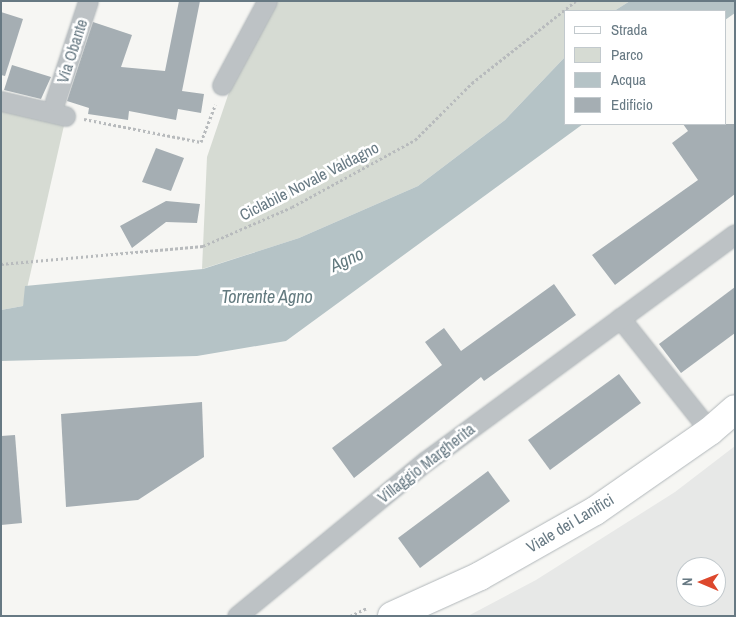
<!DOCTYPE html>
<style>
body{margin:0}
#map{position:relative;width:736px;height:617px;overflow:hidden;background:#f6f6f3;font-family:"Archivo Narrow",sans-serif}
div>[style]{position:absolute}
.built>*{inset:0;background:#e7e8e7}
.green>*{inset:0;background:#d6dbd3}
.water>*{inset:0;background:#b5c3c6}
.building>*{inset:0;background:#a5aeb3}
.path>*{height:3px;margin-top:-1.5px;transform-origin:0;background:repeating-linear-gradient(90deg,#b8bbbd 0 2.5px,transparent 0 5px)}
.roads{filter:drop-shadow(0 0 1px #b1b7ba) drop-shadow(0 0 1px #b1b7ba)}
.street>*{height:19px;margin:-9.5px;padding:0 9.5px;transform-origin:9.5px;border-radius:9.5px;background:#bdc2c5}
.primary>*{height:28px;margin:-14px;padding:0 14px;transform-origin:14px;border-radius:14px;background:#fff}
span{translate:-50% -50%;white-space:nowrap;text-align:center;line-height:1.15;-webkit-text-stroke:5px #fff;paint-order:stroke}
.street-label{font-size:16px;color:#677983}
.water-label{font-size:18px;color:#637a7f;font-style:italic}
.frame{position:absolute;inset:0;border:2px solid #677983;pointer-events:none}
.legend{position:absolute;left:564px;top:10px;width:162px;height:115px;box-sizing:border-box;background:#fff;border:1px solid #c2c9cd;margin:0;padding:6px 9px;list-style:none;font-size:15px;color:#677983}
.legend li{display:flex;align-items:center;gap:10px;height:25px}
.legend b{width:25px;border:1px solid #c2c9cd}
.north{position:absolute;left:676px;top:557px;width:50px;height:50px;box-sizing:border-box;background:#fff;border:1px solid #c2c9cd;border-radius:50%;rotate:271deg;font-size:14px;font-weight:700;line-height:20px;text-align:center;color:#677983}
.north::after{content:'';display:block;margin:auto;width:18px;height:22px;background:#dd482d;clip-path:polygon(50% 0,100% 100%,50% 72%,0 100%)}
</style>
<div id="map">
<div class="built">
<i style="clip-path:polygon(evenodd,735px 446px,735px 616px,468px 616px,536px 580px,675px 492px,735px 446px,686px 567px,716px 567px,716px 597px,686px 597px,686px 567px)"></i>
</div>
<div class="green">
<i style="clip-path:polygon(260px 1px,630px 1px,614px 11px,565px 11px,565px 57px,505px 120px,418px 186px,299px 238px,202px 269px,207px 157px)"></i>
<i style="clip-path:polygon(1px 105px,65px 121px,23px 306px,1px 310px)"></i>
</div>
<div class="water">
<i style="clip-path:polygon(630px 1px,735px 1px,735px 13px,725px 20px,725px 11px,614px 11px)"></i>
<i style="clip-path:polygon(565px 57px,565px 124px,583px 124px,286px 341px,197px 356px,1px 361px,1px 310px,23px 306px,25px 286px,203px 269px,299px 238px,418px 186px,505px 120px)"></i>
</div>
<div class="building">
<i style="clip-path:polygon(179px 1px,200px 1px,182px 91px,204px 94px,201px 113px,178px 109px,176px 120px,129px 111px,128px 120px,88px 114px,89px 108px,67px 101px,93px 22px,132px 35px,121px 67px,165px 71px)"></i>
<i style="clip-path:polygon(1px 12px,23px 19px,5px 76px,1px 75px)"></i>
<i style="clip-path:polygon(12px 65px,51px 77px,41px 99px,4px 90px)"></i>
<i style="clip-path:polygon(683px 124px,735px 124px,735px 194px,615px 285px,592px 255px,698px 180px,672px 143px,688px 131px)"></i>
<i style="clip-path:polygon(156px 148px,184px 158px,171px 191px,142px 182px)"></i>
<i style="clip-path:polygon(166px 201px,200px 204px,197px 223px,166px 222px,132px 248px,120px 226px)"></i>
<i style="clip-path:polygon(554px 284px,576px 315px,484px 381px,481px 377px,354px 478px,332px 448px,442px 365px,425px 342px,444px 328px,461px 351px)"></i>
<i style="clip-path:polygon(735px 287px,735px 333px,681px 373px,659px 344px)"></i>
<i style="clip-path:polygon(619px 374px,641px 403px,550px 470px,528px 440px)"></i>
<i style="clip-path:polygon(202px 402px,204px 457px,138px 500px,66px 507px,61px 414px)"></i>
<i style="clip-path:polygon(15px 435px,22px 523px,1px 525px,1px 436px)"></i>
<i style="clip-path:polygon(488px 471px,510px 501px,420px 568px,398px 538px)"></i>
</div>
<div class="path">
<i style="left:84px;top:119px;width:119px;rotate:11.1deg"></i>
<i style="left:201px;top:142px;width:40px;rotate:-69deg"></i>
<i style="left:1px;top:264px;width:203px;rotate:-5.1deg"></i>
<i style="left:203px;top:246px;width:97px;rotate:-23.7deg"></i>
<i style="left:292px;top:207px;width:140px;rotate:-28.6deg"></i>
<i style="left:415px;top:140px;width:81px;rotate:-45deg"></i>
<i style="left:472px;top:83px;width:132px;rotate:-38.3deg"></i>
<i style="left:350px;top:616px;width:19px;rotate:-25deg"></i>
</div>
<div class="roads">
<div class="street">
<i style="left:222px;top:85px;width:95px;rotate:-61.8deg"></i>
<i style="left:1px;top:101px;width:66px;rotate:13.2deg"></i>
<i style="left:55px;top:101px;width:105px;rotate:-71.7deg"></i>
<i style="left:620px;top:318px;width:144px;rotate:51.5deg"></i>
<i style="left:237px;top:616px;width:244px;rotate:-39.4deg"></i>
<i style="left:426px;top:461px;width:383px;rotate:-36.3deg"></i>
</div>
<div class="primary">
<i style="left:392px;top:616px;width:97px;rotate:-24.4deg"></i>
<i style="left:480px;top:576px;width:132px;rotate:-29.5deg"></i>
<i style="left:595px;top:511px;width:140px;rotate:-34.8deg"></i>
<i style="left:710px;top:431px;width:33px;rotate:-41deg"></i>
</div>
</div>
<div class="street-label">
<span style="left:72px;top:51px;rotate:-72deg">Via Obante</span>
<span style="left:309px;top:181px;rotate:-27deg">Ciclabile Novale Valdagno</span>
<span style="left:426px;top:463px;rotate:-38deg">Villaggio Margherita</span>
<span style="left:570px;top:523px;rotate:-31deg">Viale dei Lanifici</span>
</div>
<div class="water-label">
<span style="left:347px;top:260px;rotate:-24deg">Agno</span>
<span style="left:267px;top:297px">Torrente Agno</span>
</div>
<div class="frame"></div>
<ul class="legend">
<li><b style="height:6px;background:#fff"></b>Strada</li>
<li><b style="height:14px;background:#d6dbd3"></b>Parco</li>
<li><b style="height:14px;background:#b5c3c6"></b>Acqua</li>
<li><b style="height:14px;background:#a5aeb3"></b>Edificio</li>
</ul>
<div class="north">N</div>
</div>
